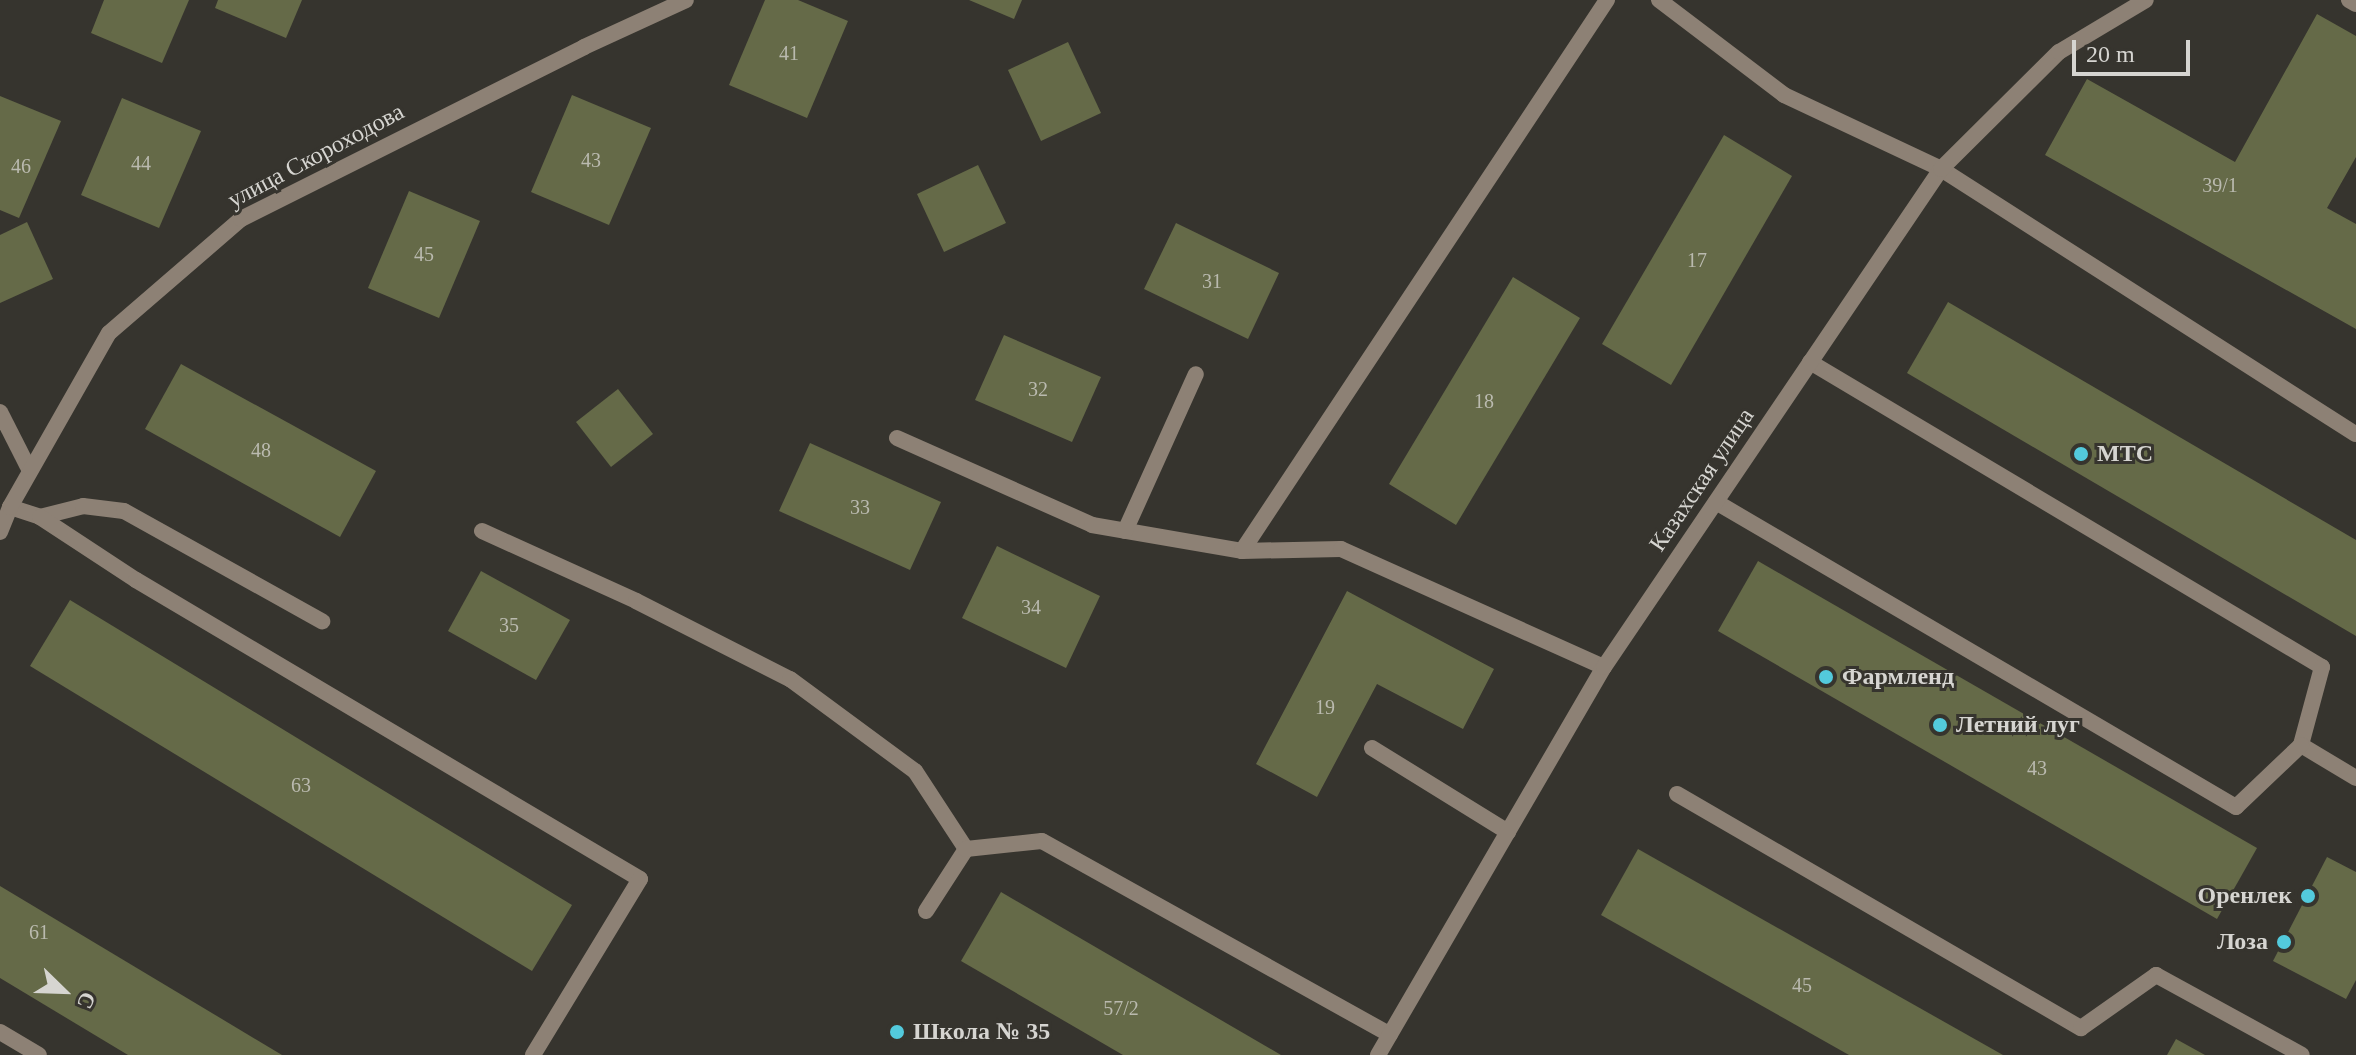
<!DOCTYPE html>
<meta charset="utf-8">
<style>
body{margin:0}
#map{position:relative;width:2356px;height:1055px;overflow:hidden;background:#36342e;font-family:Georgia,serif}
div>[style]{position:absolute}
.building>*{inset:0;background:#656a48}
.service>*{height:16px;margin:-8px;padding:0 8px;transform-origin:8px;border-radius:8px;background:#8d8175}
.minor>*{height:16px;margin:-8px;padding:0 8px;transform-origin:8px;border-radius:8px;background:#8d8175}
.dots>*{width:22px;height:22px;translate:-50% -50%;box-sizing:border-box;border:4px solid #36342e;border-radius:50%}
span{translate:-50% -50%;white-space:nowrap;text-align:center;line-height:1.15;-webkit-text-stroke:6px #36342e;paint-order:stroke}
.number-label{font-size:20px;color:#babaaf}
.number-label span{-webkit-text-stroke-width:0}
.street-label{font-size:24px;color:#d6d5d1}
.poi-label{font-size:24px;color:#d6d5d1;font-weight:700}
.left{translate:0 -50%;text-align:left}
.right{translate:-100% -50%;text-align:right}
.north{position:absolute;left:24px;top:951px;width:80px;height:80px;-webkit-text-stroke:6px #36342e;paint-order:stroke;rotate:113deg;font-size:22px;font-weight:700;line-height:32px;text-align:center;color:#d6d5d1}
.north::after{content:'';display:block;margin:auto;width:28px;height:36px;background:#d6d5d1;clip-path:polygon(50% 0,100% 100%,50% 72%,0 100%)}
.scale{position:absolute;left:2072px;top:40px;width:118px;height:36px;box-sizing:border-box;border:4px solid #d6d5d1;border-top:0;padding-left:10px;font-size:24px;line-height:28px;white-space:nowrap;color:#d6d5d1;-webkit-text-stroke:6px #36342e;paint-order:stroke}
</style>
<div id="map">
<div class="building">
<i style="clip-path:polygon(104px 0,189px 0,162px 63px,91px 33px)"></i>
<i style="clip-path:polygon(218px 0,302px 0,286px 38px,215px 8px)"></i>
<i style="clip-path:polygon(765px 0,798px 0,848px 21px,807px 118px,729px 85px)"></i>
<i style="clip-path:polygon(969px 0,1022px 0,1014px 19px)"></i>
<i style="clip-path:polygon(2317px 14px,2356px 36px,2356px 157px,2327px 208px,2356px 224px,2356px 329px,2045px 155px,2087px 79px,2235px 162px)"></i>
<i style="clip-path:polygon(1068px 42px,1101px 113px,1041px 141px,1008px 70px)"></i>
<i style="clip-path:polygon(572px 95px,651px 128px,609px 225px,531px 192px)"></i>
<i style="clip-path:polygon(0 96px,61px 121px,19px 218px,0 210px)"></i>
<i style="clip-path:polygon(122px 98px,201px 131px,159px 228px,81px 195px)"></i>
<i style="clip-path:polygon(1724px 135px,1792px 176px,1671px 385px,1602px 344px)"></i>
<i style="clip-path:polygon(978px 165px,1006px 223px,944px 252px,917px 194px)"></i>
<i style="clip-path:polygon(409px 191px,480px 221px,439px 318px,368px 288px)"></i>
<i style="clip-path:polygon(27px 222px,53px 279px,0 303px,0 235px)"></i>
<i style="clip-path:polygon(1176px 223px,1279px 273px,1248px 339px,1144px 289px)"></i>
<i style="clip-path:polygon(1513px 277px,1580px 318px,1456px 525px,1389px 484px)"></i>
<i style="clip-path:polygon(1948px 302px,2356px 540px,2356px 636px,1907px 373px)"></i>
<i style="clip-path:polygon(1004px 335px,1101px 377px,1072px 442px,975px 400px)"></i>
<i style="clip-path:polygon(181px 364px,376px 471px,340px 537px,145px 429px)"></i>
<i style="clip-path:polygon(618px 389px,653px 434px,611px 467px,576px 422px)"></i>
<i style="clip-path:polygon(810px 443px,941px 502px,910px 570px,779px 511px)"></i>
<i style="clip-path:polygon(997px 546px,1100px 596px,1066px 668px,962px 618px)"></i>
<i style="clip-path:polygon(1758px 561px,2257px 848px,2217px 919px,1718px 631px)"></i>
<i style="clip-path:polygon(481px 571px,570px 620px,536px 680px,448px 631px)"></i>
<i style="clip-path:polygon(1347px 591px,1494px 669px,1463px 729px,1377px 684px,1317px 797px,1256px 764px)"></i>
<i style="clip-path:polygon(70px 600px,572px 905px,532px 971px,30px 666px)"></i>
<i style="clip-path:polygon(1638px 849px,2003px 1055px,1849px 1055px,1601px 915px)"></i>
<i style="clip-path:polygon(2327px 857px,2356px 872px,2356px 980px,2346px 999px,2273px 961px)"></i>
<i style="clip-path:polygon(0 886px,282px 1055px,128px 1055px,0 978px)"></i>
<i style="clip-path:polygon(1001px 892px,1281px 1055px,1123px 1055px,961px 961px)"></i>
<i style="clip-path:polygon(2176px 1039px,2205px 1055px,2167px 1055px)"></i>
</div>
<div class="service">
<i style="left:2349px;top:0;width:8px;rotate:30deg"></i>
<i style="left:1941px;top:169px;width:492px;rotate:32.6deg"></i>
<i style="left:1810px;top:362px;width:596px;rotate:30.78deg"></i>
<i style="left:2322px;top:667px;width:81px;rotate:105.1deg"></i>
<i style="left:2301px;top:745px;width:64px;rotate:31deg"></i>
<i style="left:0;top:412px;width:66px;rotate:63deg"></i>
<i style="left:897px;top:438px;width:214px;rotate:24deg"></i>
<i style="left:1092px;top:525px;width:152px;rotate:9.8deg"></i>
<i style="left:1242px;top:551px;width:99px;rotate:-1.2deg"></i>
<i style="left:1341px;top:549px;width:288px;rotate:24.2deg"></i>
<i style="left:1716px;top:502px;width:603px;rotate:30.39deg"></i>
<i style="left:2236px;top:807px;width:90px;rotate:-43.6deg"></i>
<i style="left:10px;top:507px;width:32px;rotate:18deg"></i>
<i style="left:40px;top:517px;width:44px;rotate:-14.3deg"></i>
<i style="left:83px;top:506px;width:41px;rotate:7deg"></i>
<i style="left:124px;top:511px;width:227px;rotate:29.1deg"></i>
<i style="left:40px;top:517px;width:115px;rotate:33.3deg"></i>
<i style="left:136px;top:580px;width:586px;rotate:30.68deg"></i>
<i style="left:640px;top:879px;width:206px;rotate:121.3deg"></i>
<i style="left:482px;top:531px;width:169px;rotate:24.4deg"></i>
<i style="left:636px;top:601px;width:173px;rotate:26.9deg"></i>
<i style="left:790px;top:679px;width:155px;rotate:36.4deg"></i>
<i style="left:915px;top:771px;width:93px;rotate:56.8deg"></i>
<i style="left:1125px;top:531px;width:172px;rotate:-65.7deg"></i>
<i style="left:1242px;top:551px;width:661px;rotate:-56.48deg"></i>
<i style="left:1372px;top:748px;width:160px;rotate:31.7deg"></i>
<i style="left:1677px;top:794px;width:467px;rotate:30.1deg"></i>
<i style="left:2081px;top:1028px;width:92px;rotate:-35.2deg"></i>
<i style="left:2156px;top:975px;width:166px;rotate:28.7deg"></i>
<i style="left:926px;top:911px;width:74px;rotate:-57.2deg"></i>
<i style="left:966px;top:849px;width:76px;rotate:-6deg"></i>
<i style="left:1042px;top:841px;width:398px;rotate:29.1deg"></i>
<i style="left:0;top:1032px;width:45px;rotate:30.5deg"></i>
</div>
<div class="minor">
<i style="left:1659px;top:0;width:157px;rotate:37.2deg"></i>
<i style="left:1784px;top:95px;width:174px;rotate:25.2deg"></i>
<i style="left:0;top:532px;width:27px;rotate:-68deg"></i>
<i style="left:10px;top:507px;width:200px;rotate:-60.4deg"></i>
<i style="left:109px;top:333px;width:174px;rotate:-40.8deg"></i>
<i style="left:241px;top:219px;width:384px;rotate:-26.6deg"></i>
<i style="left:584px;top:47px;width:112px;rotate:-24.7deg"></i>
<i style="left:1378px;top:1055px;width:449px;rotate:-59.8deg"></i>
<i style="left:1604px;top:667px;width:601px;rotate:-55.91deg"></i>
<i style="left:1941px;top:169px;width:166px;rotate:-44.8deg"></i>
<i style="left:2059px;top:52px;width:101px;rotate:-30.9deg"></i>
</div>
<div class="dots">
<i style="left:2081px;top:454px;background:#53cadc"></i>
<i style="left:1826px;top:677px;background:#53cadc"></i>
<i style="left:1940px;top:725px;background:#53cadc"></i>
<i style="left:2308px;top:896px;background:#53cadc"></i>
<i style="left:2284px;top:942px;background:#53cadc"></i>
<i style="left:897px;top:1032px;background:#53cadc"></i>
</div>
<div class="number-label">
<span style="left:789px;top:53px">41</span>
<span style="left:591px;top:160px">43</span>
<span style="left:141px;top:163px">44</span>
<span style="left:21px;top:166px">46</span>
<span style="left:2220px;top:185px">39/1</span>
<span style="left:424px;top:254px">45</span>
<span style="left:1697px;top:260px">17</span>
<span style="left:1212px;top:281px">31</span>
<span style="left:1038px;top:389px">32</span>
<span style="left:1484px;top:401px">18</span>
<span style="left:261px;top:450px">48</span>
<span style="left:860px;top:507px">33</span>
<span style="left:1031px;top:607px">34</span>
<span style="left:509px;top:625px">35</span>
<span style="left:1325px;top:707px">19</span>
<span style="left:2037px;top:768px">43</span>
<span style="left:301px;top:785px">63</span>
<span style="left:39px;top:932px">61</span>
<span style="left:1802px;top:985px">45</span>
<span style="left:1121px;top:1008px">57/2</span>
</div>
<div class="street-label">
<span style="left:316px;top:156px;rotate:-28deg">улица Скороходова</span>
<span style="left:1702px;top:480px;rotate:-56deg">Казахская улица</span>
</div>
<div class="poi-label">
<span class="left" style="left:2097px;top:454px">МТС</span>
<span class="left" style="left:1842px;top:677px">Фармленд</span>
<span class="left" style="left:1956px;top:725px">Летний луг</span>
<span class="right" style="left:2292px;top:896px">Оренлек</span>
<span class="right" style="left:2268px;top:942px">Лоза</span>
<span class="left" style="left:913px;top:1032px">Школа № 35</span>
</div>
<div class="north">С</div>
<div class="scale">20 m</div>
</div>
